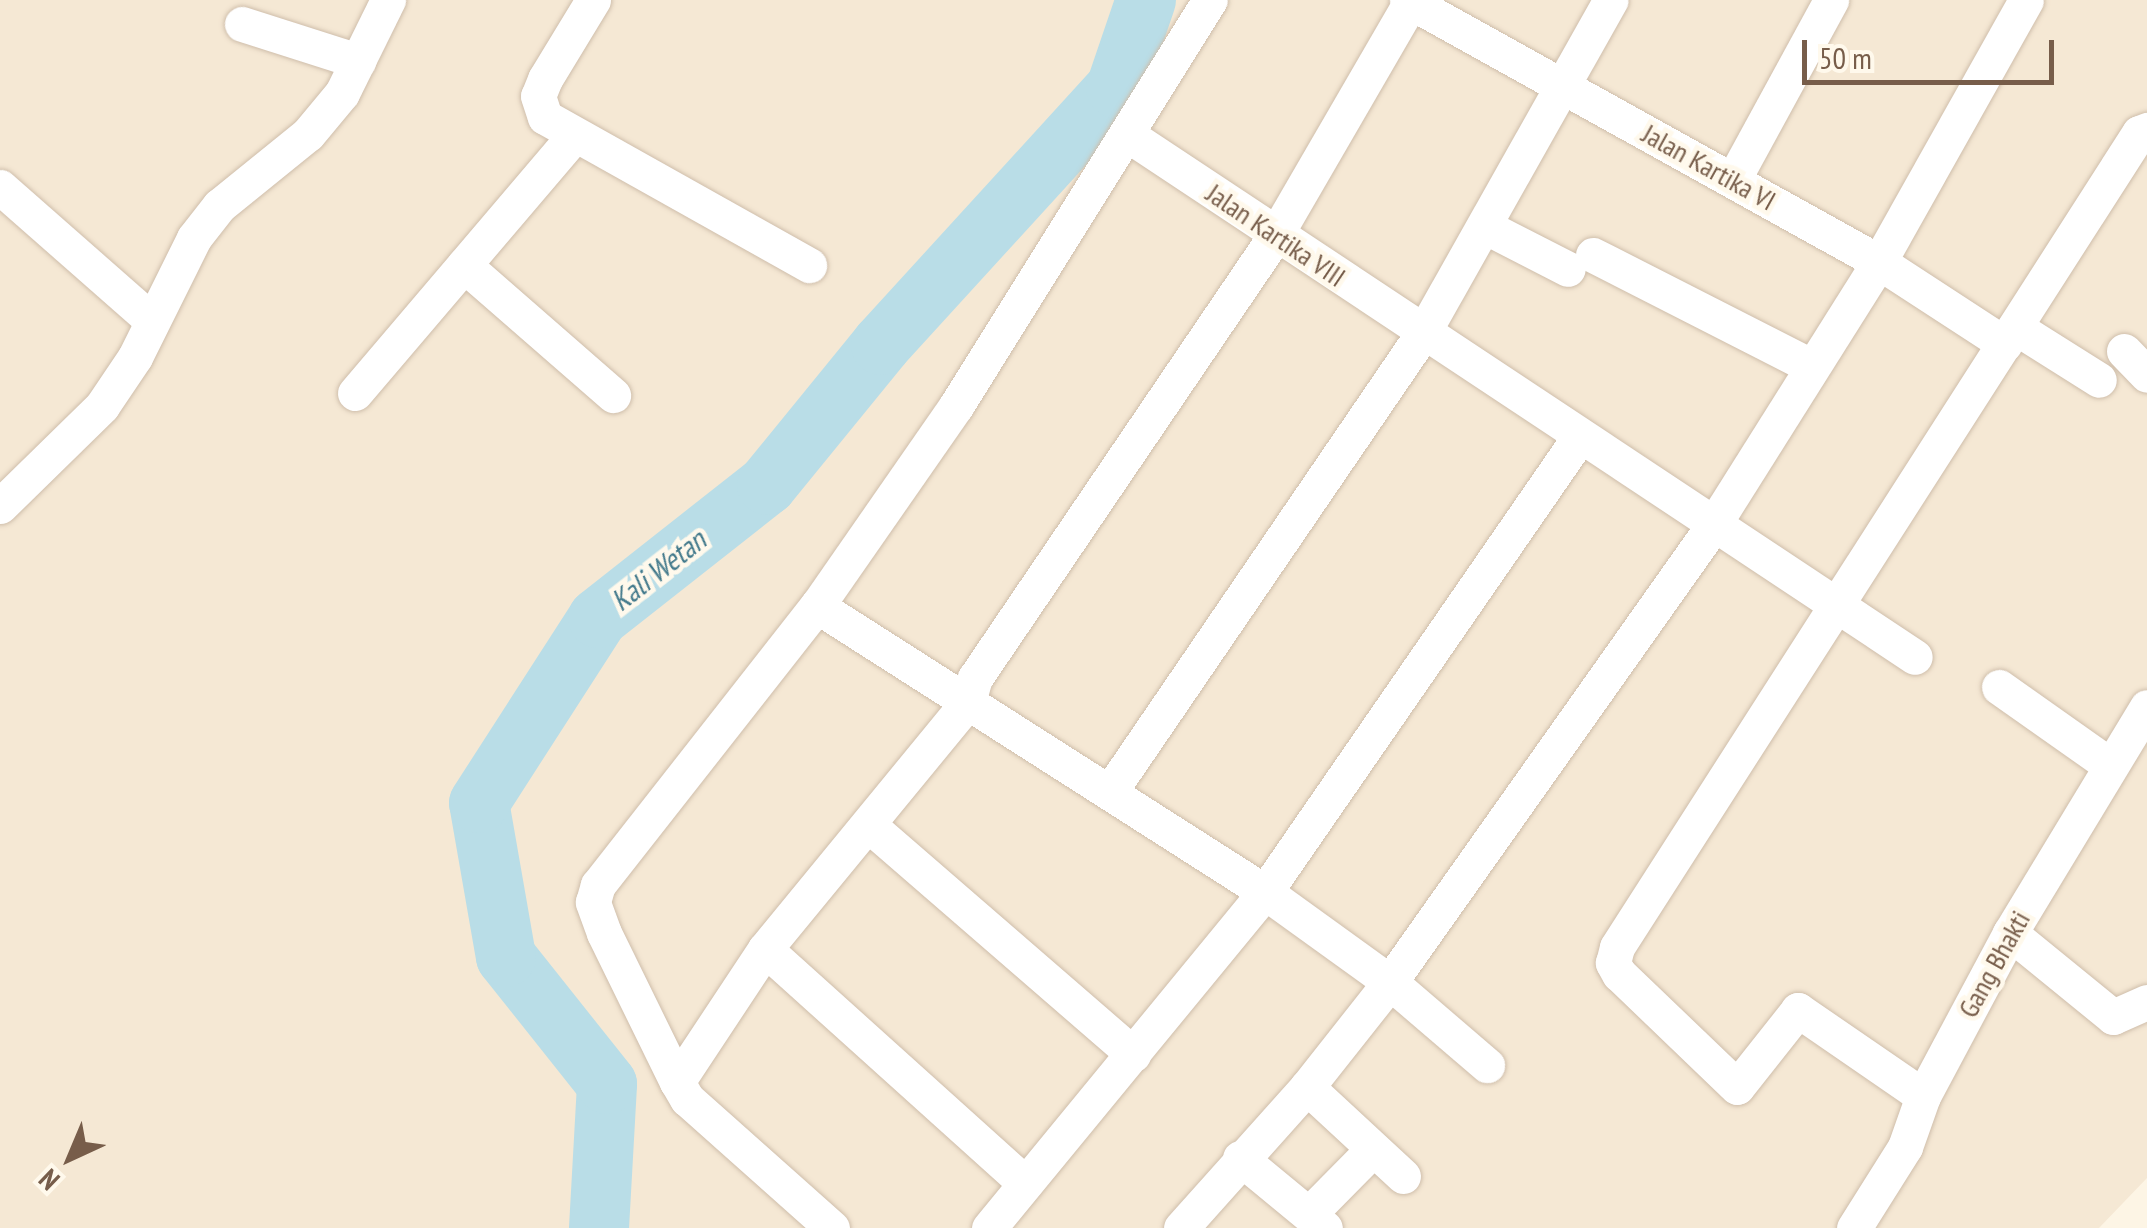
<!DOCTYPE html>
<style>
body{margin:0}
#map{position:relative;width:2147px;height:1228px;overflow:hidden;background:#fdf5e5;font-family:"PT Sans Narrow",sans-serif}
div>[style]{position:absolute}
.residential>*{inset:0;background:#f5e8d4}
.river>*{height:60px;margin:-30px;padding:0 30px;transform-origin:30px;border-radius:30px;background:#b9dde7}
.roads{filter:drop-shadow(0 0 2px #cfbeab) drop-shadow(0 0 2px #cfbeab)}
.minor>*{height:35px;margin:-17.5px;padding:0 17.5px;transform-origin:17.5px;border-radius:17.5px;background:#fff}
span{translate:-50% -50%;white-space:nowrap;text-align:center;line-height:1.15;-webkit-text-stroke:9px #fff9ec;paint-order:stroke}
.street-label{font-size:28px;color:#775d4a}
.water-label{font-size:30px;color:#42798b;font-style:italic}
.north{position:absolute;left:20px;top:1108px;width:100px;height:100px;-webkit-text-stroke:8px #fff9ec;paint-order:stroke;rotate:224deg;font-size:28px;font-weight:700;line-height:40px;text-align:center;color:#775d4a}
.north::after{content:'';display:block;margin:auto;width:35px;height:45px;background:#775d4a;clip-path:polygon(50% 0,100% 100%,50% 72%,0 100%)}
.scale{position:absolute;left:1802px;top:40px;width:252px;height:45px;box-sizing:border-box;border:5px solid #775d4a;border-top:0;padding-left:12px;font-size:30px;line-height:35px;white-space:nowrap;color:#775d4a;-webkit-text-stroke:8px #fff9ec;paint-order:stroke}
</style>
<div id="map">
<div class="residential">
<i style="clip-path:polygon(0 0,2147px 0,2147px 1178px,2099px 1228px,0 1228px)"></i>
</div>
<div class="river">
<i style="left:599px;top:1228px;width:144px;rotate:-86.8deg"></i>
<i style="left:607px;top:1084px;width:162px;rotate:-128.5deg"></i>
<i style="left:506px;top:957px;width:156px;rotate:-99.9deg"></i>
<i style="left:479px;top:803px;width:220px;rotate:-57.2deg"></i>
<i style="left:598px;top:618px;width:215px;rotate:-38.2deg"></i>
<i style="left:767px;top:485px;width:181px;rotate:-50.8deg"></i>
<i style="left:881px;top:345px;width:348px;rotate:-47.6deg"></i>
<i style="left:1116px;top:88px;width:93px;rotate:-71.2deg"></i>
</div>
<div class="roads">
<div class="minor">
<i style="left:593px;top:0;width:92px;rotate:121.3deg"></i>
<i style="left:545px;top:79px;width:18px;rotate:112deg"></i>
<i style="left:538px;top:96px;width:22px;rotate:72deg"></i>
<i style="left:545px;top:117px;width:303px;rotate:29.3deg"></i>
<i style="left:1407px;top:0;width:540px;rotate:29.03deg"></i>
<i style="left:1879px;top:262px;width:150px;rotate:33.1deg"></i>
<i style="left:242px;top:24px;width:122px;rotate:17.7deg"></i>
<i style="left:1128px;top:135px;width:944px;rotate:33.56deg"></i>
<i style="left:1733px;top:180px;width:205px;rotate:-61.4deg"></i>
<i style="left:0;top:187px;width:200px;rotate:41.3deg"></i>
<i style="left:1484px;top:226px;width:94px;rotate:27.1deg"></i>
<i style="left:1593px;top:255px;width:242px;rotate:27deg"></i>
<i style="left:464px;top:265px;width:198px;rotate:41.1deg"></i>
<i style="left:2015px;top:327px;width:99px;rotate:32.2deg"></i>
<i style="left:2124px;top:351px;width:33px;rotate:46deg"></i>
<i style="left:355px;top:393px;width:338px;rotate:-49.6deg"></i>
<i style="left:0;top:506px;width:143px;rotate:-44.4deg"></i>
<i style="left:102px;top:406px;width:59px;rotate:-56deg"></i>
<i style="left:135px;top:357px;width:133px;rotate:-63.6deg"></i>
<i style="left:194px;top:238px;width:41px;rotate:-52deg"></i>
<i style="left:219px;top:206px;width:114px;rotate:-39deg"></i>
<i style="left:308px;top:134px;width:53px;rotate:-50.3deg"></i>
<i style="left:342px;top:93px;width:104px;rotate:-63.7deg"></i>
<i style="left:817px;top:606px;width:532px;rotate:32.55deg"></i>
<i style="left:1265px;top:892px;width:154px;rotate:35.8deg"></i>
<i style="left:1390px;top:982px;width:128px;rotate:40.6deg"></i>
<i style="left:1999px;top:687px;width:133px;rotate:35.2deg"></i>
<i style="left:1111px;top:790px;width:553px;rotate:-55.68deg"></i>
<i style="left:1423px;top:333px;width:382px;rotate:-60.6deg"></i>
<i style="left:871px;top:827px;width:347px;rotate:40.9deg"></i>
<i style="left:2010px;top:933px;width:133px;rotate:39.2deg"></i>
<i style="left:2113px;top:1017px;width:37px;rotate:-24deg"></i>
<i style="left:765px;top:949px;width:350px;rotate:42deg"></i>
<i style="left:677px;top:1082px;width:166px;rotate:-116.1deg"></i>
<i style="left:604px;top:933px;width:33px;rotate:-110deg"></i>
<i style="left:593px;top:902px;width:18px;rotate:-74deg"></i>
<i style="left:598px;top:885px;width:355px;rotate:-51.9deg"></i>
<i style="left:817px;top:606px;width:244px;rotate:-55.2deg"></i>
<i style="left:956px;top:406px;width:479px;rotate:-58deg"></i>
<i style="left:1923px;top:1096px;width:152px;rotate:-145.5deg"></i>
<i style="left:1798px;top:1010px;width:98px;rotate:128.4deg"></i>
<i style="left:1737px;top:1087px;width:163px;rotate:-136.2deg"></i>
<i style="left:1619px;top:974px;width:13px;rotate:-119deg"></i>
<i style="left:1613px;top:963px;width:16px;rotate:-76deg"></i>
<i style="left:1617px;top:947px;width:967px;rotate:-57.33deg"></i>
<i style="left:2139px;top:133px;width:9px;rotate:-21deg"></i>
<i style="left:1240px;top:1158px;width:110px;rotate:39.5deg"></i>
<i style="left:1403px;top:1176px;width:131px;rotate:-137.2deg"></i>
<i style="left:1307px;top:1087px;width:134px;rotate:-51.7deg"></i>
<i style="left:1390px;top:982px;width:557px;rotate:-54.71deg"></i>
<i style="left:1712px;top:527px;width:313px;rotate:-57.8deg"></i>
<i style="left:1879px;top:262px;width:300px;rotate:-60.7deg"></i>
<i style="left:1309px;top:1214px;width:91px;rotate:-45.4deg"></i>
<i style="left:832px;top:1228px;width:194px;rotate:-138.3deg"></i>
<i style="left:687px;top:1099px;width:20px;rotate:-120deg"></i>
<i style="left:677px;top:1082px;width:159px;rotate:-56.5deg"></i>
<i style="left:765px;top:949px;width:320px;rotate:-50.6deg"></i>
<i style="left:968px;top:702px;width:25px;rotate:-74deg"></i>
<i style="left:975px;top:678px;width:534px;rotate:-55.83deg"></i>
<i style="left:1275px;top:236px;width:273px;rotate:-59.9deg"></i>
<i style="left:989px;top:1228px;width:435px;rotate:-50.6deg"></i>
<i style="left:1265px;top:892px;width:551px;rotate:-55.36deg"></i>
<i style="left:1181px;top:1228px;width:189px;rotate:-48.2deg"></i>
<i style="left:1854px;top:1228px;width:96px;rotate:-57.8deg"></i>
<i style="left:1905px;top:1147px;width:54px;rotate:-70.6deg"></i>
<i style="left:1923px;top:1096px;width:185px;rotate:-61.9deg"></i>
<i style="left:2010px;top:933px;width:264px;rotate:-58.8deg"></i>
</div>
</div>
<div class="street-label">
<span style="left:1709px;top:167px;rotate:29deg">Jalan Kartika VI</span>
<span style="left:1276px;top:235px;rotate:34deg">Jalan Kartika VIII</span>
<span style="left:1994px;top:964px;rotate:-61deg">Gang Bhakti</span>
</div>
<div class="water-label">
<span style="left:658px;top:570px;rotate:-38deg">Kali Wetan</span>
</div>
<div class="north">N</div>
<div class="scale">50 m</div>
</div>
